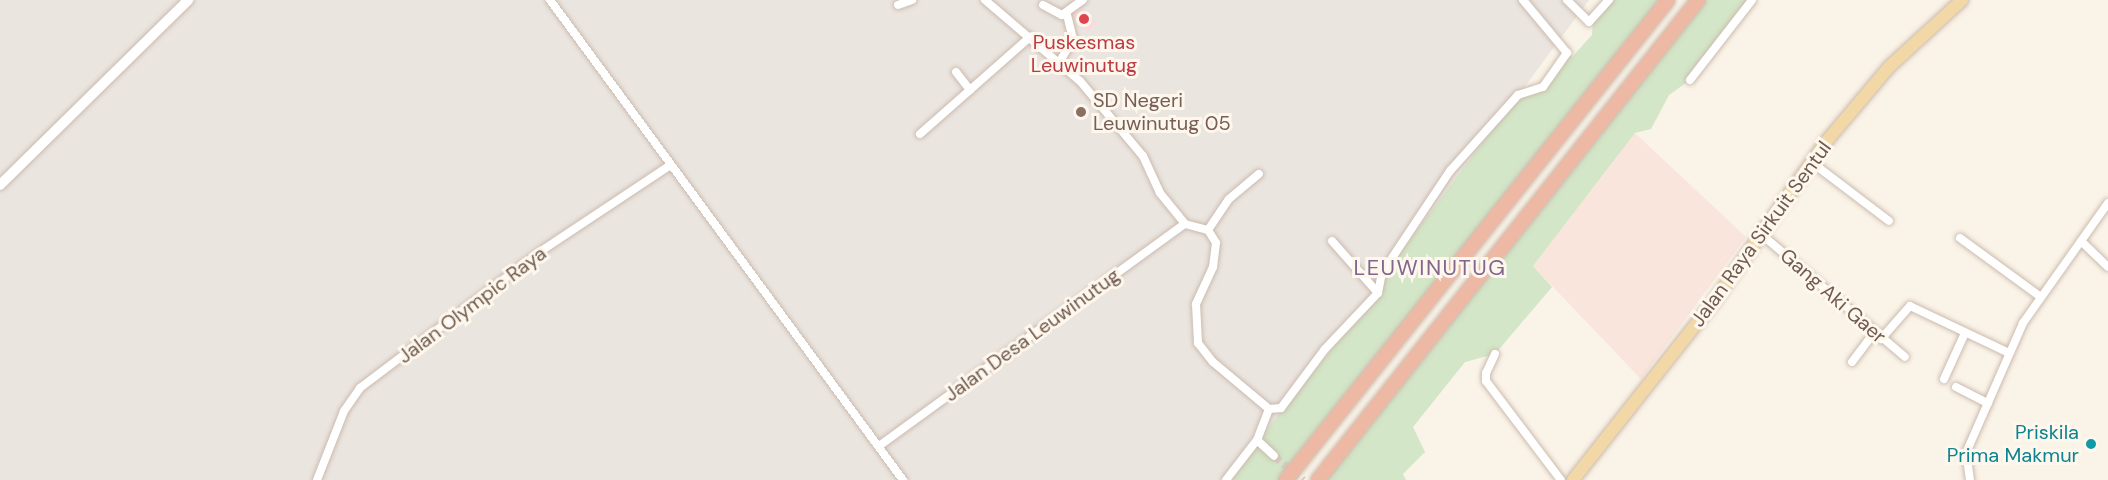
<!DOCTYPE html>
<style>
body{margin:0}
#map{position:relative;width:2108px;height:480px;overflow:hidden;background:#faf3e7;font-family:"DM Sans",sans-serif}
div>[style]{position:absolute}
.commercial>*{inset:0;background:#f9e5dc}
.industrial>*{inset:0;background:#ebe5e0}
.medical>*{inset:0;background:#f7dbdd}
.green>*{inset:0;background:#d3e6c7}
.street-tunnel>*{height:8px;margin-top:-4px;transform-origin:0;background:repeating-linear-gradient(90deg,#d8cdc1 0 8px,transparent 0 12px)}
.roads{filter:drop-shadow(0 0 2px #cbbbae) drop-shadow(0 0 2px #cbbbae)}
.street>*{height:8px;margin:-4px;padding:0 4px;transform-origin:4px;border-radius:4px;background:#fff}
.secondary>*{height:10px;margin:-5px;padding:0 5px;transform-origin:5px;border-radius:5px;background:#fff}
.primary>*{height:12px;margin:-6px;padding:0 6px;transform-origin:6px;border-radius:6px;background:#f2d8a6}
.highway>*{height:14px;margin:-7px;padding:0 7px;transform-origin:7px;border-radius:7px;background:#eeb9a4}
.dots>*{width:16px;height:16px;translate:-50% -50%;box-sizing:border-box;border:3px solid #fdf7ed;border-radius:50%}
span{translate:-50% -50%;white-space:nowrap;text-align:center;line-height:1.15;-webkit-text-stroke:6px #fdf7ed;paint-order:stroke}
.health-label{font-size:20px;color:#be3a42}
.education-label{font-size:20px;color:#785e54}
.left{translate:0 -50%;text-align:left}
.street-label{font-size:20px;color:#715b4e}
.culture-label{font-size:20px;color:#0d838f}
.right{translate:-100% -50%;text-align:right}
.quarter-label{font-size:22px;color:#81668d;letter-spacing:1.5px}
</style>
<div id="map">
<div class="commercial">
<i style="clip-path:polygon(1635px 133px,1746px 237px,1641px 379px,1533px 266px)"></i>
</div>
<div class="industrial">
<i style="clip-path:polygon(0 0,1589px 0,1279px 417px,1225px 480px,0 480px)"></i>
</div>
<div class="medical">
<i style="clip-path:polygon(1082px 6px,1097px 23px,1087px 32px,1071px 15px)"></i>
</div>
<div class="green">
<i style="clip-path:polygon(1609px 0,1668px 0,1286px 480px,1226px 480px,1377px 293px,1378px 283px,1518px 95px,1537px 90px,1567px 53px,1572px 57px,1592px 35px,1593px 20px)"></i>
<i style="clip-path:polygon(1698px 0,1752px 0,1690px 80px,1669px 95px,1651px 129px,1635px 133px,1533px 266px,1552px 287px,1495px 354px,1465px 362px,1413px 427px,1425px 452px,1403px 474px,1406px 480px,1318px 480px)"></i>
</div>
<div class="street-tunnel">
<i style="left:1274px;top:456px;width:38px;rotate:40deg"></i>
</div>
<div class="roads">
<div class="street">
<i style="left:550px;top:0;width:596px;rotate:53.67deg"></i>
<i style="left:985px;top:0;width:125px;rotate:40.5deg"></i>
<i style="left:1080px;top:81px;width:98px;rotate:50deg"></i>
<i style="left:1143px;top:156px;width:41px;rotate:65.3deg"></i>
<i style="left:1160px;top:193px;width:40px;rotate:51deg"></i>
<i style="left:1567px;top:0;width:31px;rotate:45deg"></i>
<i style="left:1589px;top:22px;width:30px;rotate:-48deg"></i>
<i style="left:898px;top:5px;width:15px;rotate:-20deg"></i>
<i style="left:1043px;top:5px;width:21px;rotate:28deg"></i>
<i style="left:1062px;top:15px;width:26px;rotate:-36deg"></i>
<i style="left:1060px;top:61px;width:26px;rotate:-59deg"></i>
<i style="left:1073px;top:39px;width:25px;rotate:-104deg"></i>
<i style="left:956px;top:72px;width:23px;rotate:52deg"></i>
<i style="left:1690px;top:80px;width:101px;rotate:-52.2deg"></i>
<i style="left:920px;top:134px;width:147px;rotate:-41.4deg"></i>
<i style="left:1810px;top:161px;width:99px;rotate:37.2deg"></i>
<i style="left:1208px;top:230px;width:37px;rotate:-56deg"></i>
<i style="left:1229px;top:199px;width:39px;rotate:-40deg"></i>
<i style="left:1761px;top:234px;width:189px;rotate:40.5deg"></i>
<i style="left:1960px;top:238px;width:100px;rotate:36.1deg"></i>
<i style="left:1332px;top:241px;width:69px;rotate:48.5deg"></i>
<i style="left:2081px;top:241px;width:37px;rotate:44deg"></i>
<i style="left:1881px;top:339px;width:44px;rotate:-48.7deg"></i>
<i style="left:1910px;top:306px;width:110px;rotate:25.4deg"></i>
<i style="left:1495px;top:354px;width:21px;rotate:115deg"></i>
<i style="left:1486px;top:373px;width:8px;rotate:90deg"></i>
<i style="left:1486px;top:381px;width:124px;rotate:52.9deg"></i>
<i style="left:1852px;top:362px;width:38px;rotate:-53deg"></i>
<i style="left:1944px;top:379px;width:51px;rotate:-65.5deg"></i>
<i style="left:1956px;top:387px;width:36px;rotate:27deg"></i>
<i style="left:1269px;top:409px;width:33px;rotate:111deg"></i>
<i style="left:1257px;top:440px;width:23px;rotate:43deg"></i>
<i style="left:879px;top:446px;width:378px;rotate:-36deg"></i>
<i style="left:1185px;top:224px;width:24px;rotate:15deg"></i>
<i style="left:1208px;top:230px;width:15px;rotate:58deg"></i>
<i style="left:1216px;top:243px;width:24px;rotate:97deg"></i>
<i style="left:1213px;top:267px;width:41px;rotate:114.7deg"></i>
<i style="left:1196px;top:304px;width:39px;rotate:87deg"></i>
<i style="left:1198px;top:343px;width:24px;rotate:52deg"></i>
<i style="left:1213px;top:362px;width:73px;rotate:40deg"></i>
<i style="left:1269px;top:409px;width:12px;rotate:-5deg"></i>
<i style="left:1281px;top:408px;width:74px;rotate:-53.3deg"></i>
<i style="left:1325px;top:349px;width:77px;rotate:-46.6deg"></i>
<i style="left:1378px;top:293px;width:20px;rotate:-79deg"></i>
<i style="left:1382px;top:273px;width:123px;rotate:-56.3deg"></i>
<i style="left:1450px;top:171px;width:102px;rotate:-48.2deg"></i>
<i style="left:1518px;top:95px;width:26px;rotate:-18deg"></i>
<i style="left:1543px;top:87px;width:42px;rotate:-54.8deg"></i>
<i style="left:1567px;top:53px;width:69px;rotate:-129.7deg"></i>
<i style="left:317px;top:480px;width:74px;rotate:-68.6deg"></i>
<i style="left:344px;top:411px;width:28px;rotate:-55deg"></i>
<i style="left:360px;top:388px;width:227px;rotate:-37.1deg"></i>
<i style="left:541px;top:251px;width:154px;rotate:-33.6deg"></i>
<i style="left:1226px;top:480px;width:51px;rotate:-52.2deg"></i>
<i style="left:1970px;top:480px;width:27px;rotate:-98deg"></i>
<i style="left:1966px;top:453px;width:142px;rotate:-66.3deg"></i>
<i style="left:2023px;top:323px;width:147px;rotate:-54.7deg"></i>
</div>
<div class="secondary">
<i style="left:0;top:185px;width:264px;rotate:-44.5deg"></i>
</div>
<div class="primary">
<i style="left:1573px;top:480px;width:229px;rotate:-51.7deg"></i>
<i style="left:1715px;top:300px;width:192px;rotate:-55deg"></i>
<i style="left:1825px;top:143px;width:99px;rotate:-49.9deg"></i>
<i style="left:1889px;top:67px;width:99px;rotate:-42.5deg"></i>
</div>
<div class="highway">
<i style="left:1286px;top:480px;width:613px;rotate:-51.49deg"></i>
<i style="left:1318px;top:480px;width:612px;rotate:-51.63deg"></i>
</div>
</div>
<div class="dots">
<i style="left:1084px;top:19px;background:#e0444e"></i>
<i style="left:1081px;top:112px;background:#8d6e63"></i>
<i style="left:2091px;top:444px;background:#0f9aa8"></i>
</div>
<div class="health-label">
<span style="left:1084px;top:54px">Puskesmas<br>Leuwinutug</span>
</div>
<div class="education-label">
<span class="left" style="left:1093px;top:112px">SD Negeri<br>Leuwinutug 05</span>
</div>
<div class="street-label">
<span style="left:1761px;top:234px;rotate:-54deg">Jalan Raya Sirkuit Sentul</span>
<span style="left:1833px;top:296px;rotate:41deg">Gang Aki Gaer</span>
<span style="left:472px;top:305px;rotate:-37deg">Jalan Olympic Raya</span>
<span style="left:1032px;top:335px;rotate:-36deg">Jalan Desa Leuwinutug</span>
</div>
<div class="culture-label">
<span class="right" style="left:2079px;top:444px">Priskila<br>Prima Makmur</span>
</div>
<div class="quarter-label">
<span style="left:1430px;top:268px">LEUWINUTUG</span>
</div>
</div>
